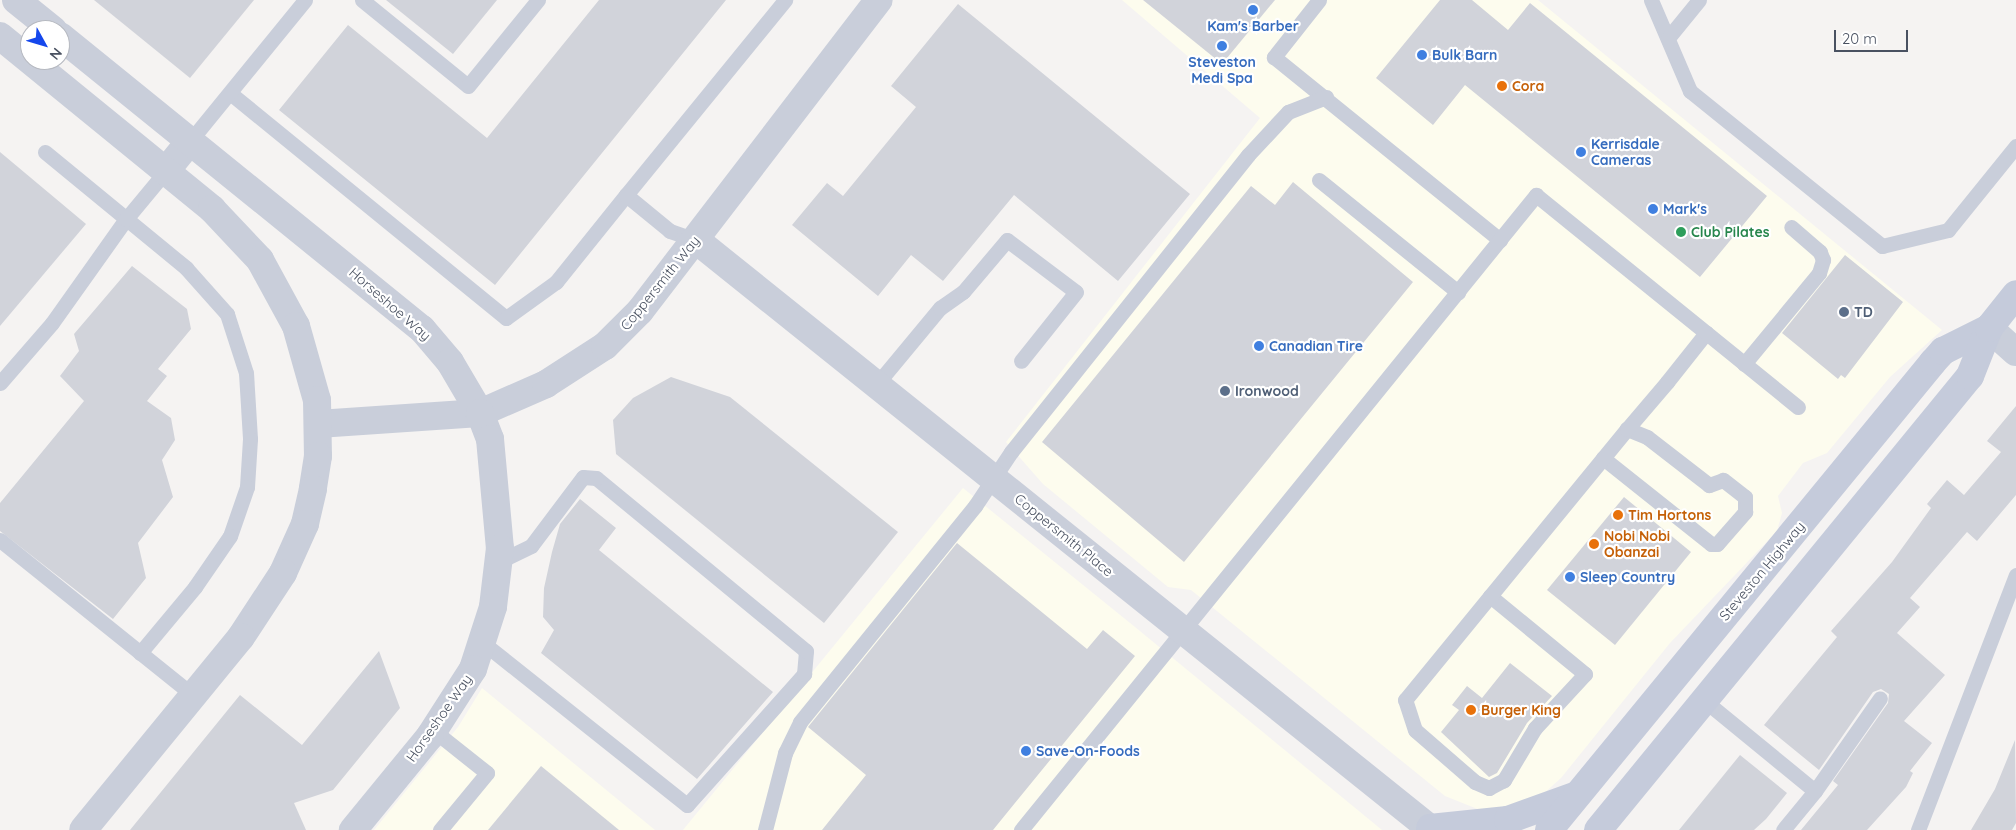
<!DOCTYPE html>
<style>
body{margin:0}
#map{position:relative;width:2016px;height:830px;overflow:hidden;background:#f5f3f2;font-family:Quicksand,sans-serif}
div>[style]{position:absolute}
.commercial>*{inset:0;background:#fdfcee}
.building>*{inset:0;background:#d1d3da}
.service>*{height:15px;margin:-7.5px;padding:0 7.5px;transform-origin:7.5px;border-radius:7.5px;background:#c9ceda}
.minor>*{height:28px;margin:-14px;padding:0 14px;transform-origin:14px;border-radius:14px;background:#c9ceda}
.tertiary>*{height:28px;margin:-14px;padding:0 14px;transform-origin:14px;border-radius:14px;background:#c9ceda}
.secondary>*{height:28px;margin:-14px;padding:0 14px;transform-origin:14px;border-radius:14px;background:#c5cbdb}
.dots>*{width:14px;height:14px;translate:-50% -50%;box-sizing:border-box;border:2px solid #fff;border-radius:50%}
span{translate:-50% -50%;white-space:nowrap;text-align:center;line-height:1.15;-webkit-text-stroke:4.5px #fff;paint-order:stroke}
.shop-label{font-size:14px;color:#366cbe;font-weight:700}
.left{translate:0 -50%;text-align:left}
.food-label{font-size:14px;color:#c56008;font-weight:700}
.leisure-label{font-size:14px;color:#27864d;font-weight:700}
.street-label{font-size:14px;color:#495161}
.service-label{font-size:14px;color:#4e5e75;font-weight:700}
.north{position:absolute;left:20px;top:20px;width:50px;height:50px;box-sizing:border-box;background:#fff;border:1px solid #b6b9c0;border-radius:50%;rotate:129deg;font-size:14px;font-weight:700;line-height:20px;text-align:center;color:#495161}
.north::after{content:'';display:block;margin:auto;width:18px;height:22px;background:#1547ec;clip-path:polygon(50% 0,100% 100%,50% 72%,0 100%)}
.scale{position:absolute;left:1834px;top:30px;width:74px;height:22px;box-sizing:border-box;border:2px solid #495161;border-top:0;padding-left:6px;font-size:15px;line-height:18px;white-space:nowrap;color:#495161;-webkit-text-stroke:4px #fff;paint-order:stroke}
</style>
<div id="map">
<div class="commercial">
<i style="clip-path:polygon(1122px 0,1538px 0,1942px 330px,1890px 377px,1827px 453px,1803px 463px,1778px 496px,1782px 513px,1777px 531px,1670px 643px,1561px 778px,1541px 796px,1520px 806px,1480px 810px,1445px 796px,1191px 590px,1168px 587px,1043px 484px,1006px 442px,1260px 118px)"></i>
<i style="clip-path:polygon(963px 488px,1135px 627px,1382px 830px,683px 830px)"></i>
<i style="clip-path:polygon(482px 688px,655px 830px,374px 830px,458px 727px)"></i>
</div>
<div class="building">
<i style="clip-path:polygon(94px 0,254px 0,190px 78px)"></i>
<i style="clip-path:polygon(386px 0,497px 0,453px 54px)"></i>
<i style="clip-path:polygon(599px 0,726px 0,495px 285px,279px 110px,348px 25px,487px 138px)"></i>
<i style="clip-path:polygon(1143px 0,1275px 0,1222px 64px)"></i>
<i style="clip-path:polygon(1440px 0,1472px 0,1508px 30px,1530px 3px,1767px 196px,1700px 277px,1465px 85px,1433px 125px,1376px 78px)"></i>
<i style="clip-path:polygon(958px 4px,1190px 194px,1118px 281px,1014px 195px,943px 281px,911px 255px,878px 296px,792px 225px,827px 183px,843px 196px,916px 107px,891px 86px)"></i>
<i style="clip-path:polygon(0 152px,86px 224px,0 326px)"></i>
<i style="clip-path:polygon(1293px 182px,1413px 282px,1184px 562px,1042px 442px,1251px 186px,1275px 205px)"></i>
<i style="clip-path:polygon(1845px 255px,1903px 302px,1845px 378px,1841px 375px,1838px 379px,1782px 333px)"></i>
<i style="clip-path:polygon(132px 266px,187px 309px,191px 329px,158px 369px,167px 376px,147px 401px,171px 418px,175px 440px,162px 460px,173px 497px,138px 543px,146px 578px,113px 619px,0 531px,0 503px,84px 401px,60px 376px,79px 351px,74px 334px)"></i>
<i style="clip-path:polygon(671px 377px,730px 397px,898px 532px,824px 623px,616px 454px,613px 420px,633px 398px)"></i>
<i style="clip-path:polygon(2016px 406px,2016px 495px,1977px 541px,1967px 532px,1910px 598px,1920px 607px,1897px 633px,1945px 675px,1904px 721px,1932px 743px,1910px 771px,1913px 773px,1906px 787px,1867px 830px,1801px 830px,1838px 785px,1833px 781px,1888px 703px,1889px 694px,1881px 689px,1873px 692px,1819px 770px,1764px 725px,1837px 637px,1831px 631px,1892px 562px,1931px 508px,1927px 504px,1947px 480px,1964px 495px,2001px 452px,1987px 441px)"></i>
<i style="clip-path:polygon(1624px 497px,1691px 552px,1615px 645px,1547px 590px)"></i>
<i style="clip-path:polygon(580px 499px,616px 528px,599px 550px,773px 692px,697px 779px,541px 653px,554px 630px,543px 617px,544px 588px,552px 552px,560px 524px)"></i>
<i style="clip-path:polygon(957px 543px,1087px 649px,1103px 630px,1135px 656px,993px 830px,822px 830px,866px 775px,808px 727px)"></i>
<i style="clip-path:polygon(379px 651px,400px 708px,333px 790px,294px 803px,306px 830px,130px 830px,240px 695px,302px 745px)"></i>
<i style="clip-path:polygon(1510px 663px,1552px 696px,1527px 723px,1497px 773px,1489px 777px,1441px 732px,1459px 710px,1452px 705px,1467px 686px,1482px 698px)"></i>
<i style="clip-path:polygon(2015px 740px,2016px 823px,2012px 830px,1971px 830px,1995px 789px)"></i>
<i style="clip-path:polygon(1740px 755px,1787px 793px,1766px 819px,1754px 830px,1679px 830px)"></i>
<i style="clip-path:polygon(541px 766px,619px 830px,488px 830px)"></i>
</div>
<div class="service">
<i style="left:362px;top:0;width:136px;rotate:39.1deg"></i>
<i style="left:468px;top:86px;width:111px;rotate:-50.9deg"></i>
<i style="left:1319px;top:0;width:73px;rotate:128.3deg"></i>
<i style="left:1274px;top:57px;width:291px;rotate:39deg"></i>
<i style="left:1651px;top:0;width:99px;rotate:66.8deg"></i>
<i style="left:1690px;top:91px;width:247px;rotate:38.9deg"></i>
<i style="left:1882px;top:246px;width:68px;rotate:-13.6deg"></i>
<i style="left:1948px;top:230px;width:108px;rotate:-51deg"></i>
<i style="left:1668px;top:38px;width:49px;rotate:-50.8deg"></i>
<i style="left:230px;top:93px;width:356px;rotate:39.2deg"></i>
<i style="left:506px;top:318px;width:62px;rotate:-35.8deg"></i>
<i style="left:556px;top:282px;width:112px;rotate:-51.2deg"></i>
<i style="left:190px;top:141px;width:182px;rotate:-50.8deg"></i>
<i style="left:45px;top:152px;width:183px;rotate:39.4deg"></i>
<i style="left:186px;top:268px;width:62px;rotate:48.3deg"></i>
<i style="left:227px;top:314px;width:62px;rotate:72.1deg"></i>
<i style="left:246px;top:373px;width:66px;rotate:86.5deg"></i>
<i style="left:250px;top:439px;width:48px;rotate:93.6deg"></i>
<i style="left:247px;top:487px;width:52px;rotate:109.1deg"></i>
<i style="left:230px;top:536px;width:62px;rotate:124.5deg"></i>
<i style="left:195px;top:587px;width:86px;rotate:129.8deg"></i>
<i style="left:1319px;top:180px;width:179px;rotate:38.9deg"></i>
<i style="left:696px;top:240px;width:28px;rotate:-161deg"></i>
<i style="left:670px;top:231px;width:57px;rotate:-140.7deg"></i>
<i style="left:626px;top:195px;width:252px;rotate:-50.8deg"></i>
<i style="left:1744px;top:364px;width:118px;rotate:-50.5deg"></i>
<i style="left:1819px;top:273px;width:14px;rotate:-73deg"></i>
<i style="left:1823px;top:260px;width:9px;rotate:-111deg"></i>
<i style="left:1820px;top:252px;width:38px;rotate:-139deg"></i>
<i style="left:0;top:383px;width:79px;rotate:-49.1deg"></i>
<i style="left:52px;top:323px;width:128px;rotate:-54.6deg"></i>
<i style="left:126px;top:219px;width:61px;rotate:-50.3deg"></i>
<i style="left:876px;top:385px;width:100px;rotate:-50.3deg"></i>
<i style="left:940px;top:308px;width:28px;rotate:-35deg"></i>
<i style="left:963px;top:292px;width:68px;rotate:-49.8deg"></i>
<i style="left:1007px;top:240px;width:86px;rotate:37deg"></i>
<i style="left:1076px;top:292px;width:88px;rotate:128.6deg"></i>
<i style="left:1603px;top:458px;width:138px;rotate:38.5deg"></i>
<i style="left:1711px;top:544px;width:6px"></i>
<i style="left:1717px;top:544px;width:43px;rotate:-48.8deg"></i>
<i style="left:1745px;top:512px;width:15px;rotate:-90deg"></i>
<i style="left:1745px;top:497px;width:28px;rotate:-142deg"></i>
<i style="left:1723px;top:480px;width:15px;rotate:160deg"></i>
<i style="left:1709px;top:485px;width:78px;rotate:-142.3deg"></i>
<i style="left:1647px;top:437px;width:22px;rotate:-158deg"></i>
<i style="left:0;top:540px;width:249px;rotate:38.8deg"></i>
<i style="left:1490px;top:596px;width:123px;rotate:39.4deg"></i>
<i style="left:1585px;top:674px;width:74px;rotate:132.8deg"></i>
<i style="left:1535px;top:728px;width:61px;rotate:120.8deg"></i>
<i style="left:1504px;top:780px;width:17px;rotate:152deg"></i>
<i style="left:1489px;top:788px;width:15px;rotate:-157deg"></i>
<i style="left:1475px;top:782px;width:79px;rotate:-139.1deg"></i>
<i style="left:1415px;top:730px;width:32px;rotate:-108deg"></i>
<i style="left:1405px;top:700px;width:350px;rotate:-50.7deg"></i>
<i style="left:1627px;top:429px;width:62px;rotate:-49.6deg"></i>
<i style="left:1667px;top:382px;width:63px;rotate:-51.5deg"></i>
<i style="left:482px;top:642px;width:262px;rotate:38.5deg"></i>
<i style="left:687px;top:805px;width:176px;rotate:-48.2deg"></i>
<i style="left:804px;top:674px;width:23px;rotate:-85deg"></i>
<i style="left:806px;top:651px;width:272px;rotate:-140.5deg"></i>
<i style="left:596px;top:478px;width:13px;rotate:-176deg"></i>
<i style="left:583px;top:477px;width:86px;rotate:127deg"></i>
<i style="left:531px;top:546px;width:37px;rotate:154deg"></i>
<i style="left:1705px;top:701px;width:142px;rotate:39.3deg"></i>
<i style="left:1815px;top:791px;width:50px;rotate:129.4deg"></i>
<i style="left:433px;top:730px;width:69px;rotate:38.5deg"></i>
<i style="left:487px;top:773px;width:74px;rotate:129.5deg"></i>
<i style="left:1815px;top:791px;width:113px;rotate:-55deg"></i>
<i style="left:765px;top:830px;width:80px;rotate:-75.4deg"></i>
<i style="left:785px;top:753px;width:34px;rotate:-64deg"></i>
<i style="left:800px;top:722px;width:278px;rotate:-51deg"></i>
<i style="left:975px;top:506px;width:65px;rotate:-56.3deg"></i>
<i style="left:1011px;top:452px;width:380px;rotate:-51.4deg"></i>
<i style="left:1248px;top:155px;width:59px;rotate:-47.1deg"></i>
<i style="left:1288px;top:112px;width:41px;rotate:-21.5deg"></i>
<i style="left:1021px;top:830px;width:818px;rotate:-50.96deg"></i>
<i style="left:1536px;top:195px;width:337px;rotate:39deg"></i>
<i style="left:1918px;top:830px;width:273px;rotate:-69deg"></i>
</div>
<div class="minor">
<i style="left:165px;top:172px;width:40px;rotate:-51deg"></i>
<i style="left:696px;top:240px;width:943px;rotate:38.72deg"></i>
<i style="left:1989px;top:328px;width:36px;rotate:42deg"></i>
<i style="left:318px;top:424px;width:162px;rotate:-3.9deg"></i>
<i style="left:480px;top:413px;width:72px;rotate:-23.7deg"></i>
<i style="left:546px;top:384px;width:70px;rotate:-32.8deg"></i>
<i style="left:605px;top:346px;width:49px;rotate:-45deg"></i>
<i style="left:640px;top:311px;width:392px;rotate:-52.5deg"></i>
</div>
<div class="tertiary">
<i style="left:16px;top:0;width:48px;rotate:39deg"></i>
<i style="left:0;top:36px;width:274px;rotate:39.2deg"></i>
<i style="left:212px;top:209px;width:70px;rotate:46.7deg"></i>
<i style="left:260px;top:260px;width:75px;rotate:61.4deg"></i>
<i style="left:296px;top:326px;width:77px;rotate:74.2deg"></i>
<i style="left:317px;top:400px;width:56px;rotate:89deg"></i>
<i style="left:318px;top:456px;width:33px;rotate:99deg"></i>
<i style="left:313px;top:489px;width:36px;rotate:103deg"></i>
<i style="left:305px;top:524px;width:54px;rotate:114.2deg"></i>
<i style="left:283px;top:573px;width:77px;rotate:123.3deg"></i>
<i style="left:241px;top:637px;width:249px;rotate:129.3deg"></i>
<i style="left:60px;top:36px;width:466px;rotate:39deg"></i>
<i style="left:422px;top:329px;width:43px;rotate:49.7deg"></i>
<i style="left:450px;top:362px;width:59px;rotate:59.5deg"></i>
<i style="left:480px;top:413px;width:28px;rotate:69deg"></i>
<i style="left:490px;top:439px;width:109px;rotate:84.8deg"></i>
<i style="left:500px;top:548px;width:59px;rotate:96.8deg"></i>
<i style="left:493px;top:607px;width:65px;rotate:107.9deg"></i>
<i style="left:473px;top:669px;width:80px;rotate:122.7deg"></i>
<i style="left:430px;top:736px;width:122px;rotate:129.3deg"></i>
</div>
<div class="secondary">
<i style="left:1430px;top:828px;width:78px;rotate:-5.9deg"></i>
<i style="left:1508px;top:820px;width:73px;rotate:-19.9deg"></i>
<i style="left:1549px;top:830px;width:605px;rotate:-50.63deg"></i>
<i style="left:1933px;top:362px;width:15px;rotate:-48deg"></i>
<i style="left:1943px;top:351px;width:51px;rotate:-26.6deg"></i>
<i style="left:1598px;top:830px;width:587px;rotate:-50.67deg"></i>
<i style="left:1970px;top:376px;width:52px;rotate:-68.4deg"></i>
<i style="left:1989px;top:328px;width:43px;rotate:-51.5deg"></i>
</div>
<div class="dots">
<i style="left:1253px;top:10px;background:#3f7fe0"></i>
<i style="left:1222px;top:46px;background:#3f7fe0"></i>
<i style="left:1422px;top:55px;background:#3f7fe0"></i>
<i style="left:1502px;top:86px;background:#e8710a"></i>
<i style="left:1581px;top:152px;background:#3f7fe0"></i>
<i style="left:1653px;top:209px;background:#3f7fe0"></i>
<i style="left:1681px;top:232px;background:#2e9e5b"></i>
<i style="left:1844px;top:312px;background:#5c6f8a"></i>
<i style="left:1259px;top:346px;background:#3f7fe0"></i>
<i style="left:1225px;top:391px;background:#5c6f8a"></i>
<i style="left:1618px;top:515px;background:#e8710a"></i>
<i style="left:1594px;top:544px;background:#e8710a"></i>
<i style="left:1570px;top:577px;background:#3f7fe0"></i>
<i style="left:1471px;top:710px;background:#e8710a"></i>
<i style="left:1026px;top:751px;background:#3f7fe0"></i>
</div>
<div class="shop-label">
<span style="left:1253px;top:26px">Kam's Barber</span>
<span class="left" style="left:1432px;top:55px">Bulk Barn</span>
<span style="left:1222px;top:70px">Steveston<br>Medi Spa</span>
<span class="left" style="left:1591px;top:152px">Kerrisdale<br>Cameras</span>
<span class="left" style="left:1663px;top:209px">Mark's</span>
<span class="left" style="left:1269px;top:346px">Canadian Tire</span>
<span class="left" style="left:1580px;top:577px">Sleep Country</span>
<span class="left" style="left:1036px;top:751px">Save-On-Foods</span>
</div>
<div class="food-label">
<span class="left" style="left:1512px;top:86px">Cora</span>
<span class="left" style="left:1628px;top:515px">Tim Hortons</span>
<span class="left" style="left:1604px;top:544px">Nobi Nobi<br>Obanzai</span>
<span class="left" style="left:1481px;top:710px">Burger King</span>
</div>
<div class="leisure-label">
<span class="left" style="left:1691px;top:232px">Club Pilates</span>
</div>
<div class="street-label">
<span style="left:660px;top:283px;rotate:-51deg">Coppersmith Way</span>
<span style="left:390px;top:304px;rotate:41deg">Horseshoe Way</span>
<span style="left:1064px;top:535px;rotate:39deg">Coppersmith Place</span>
<span style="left:1762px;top:571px;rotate:-50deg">Steveston Highway</span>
<span style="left:439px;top:718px;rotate:-55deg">Horseshoe Way</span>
</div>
<div class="service-label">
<span class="left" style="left:1854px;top:312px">TD</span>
<span class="left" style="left:1235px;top:391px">Ironwood</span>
</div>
<div class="north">N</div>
<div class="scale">20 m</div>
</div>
